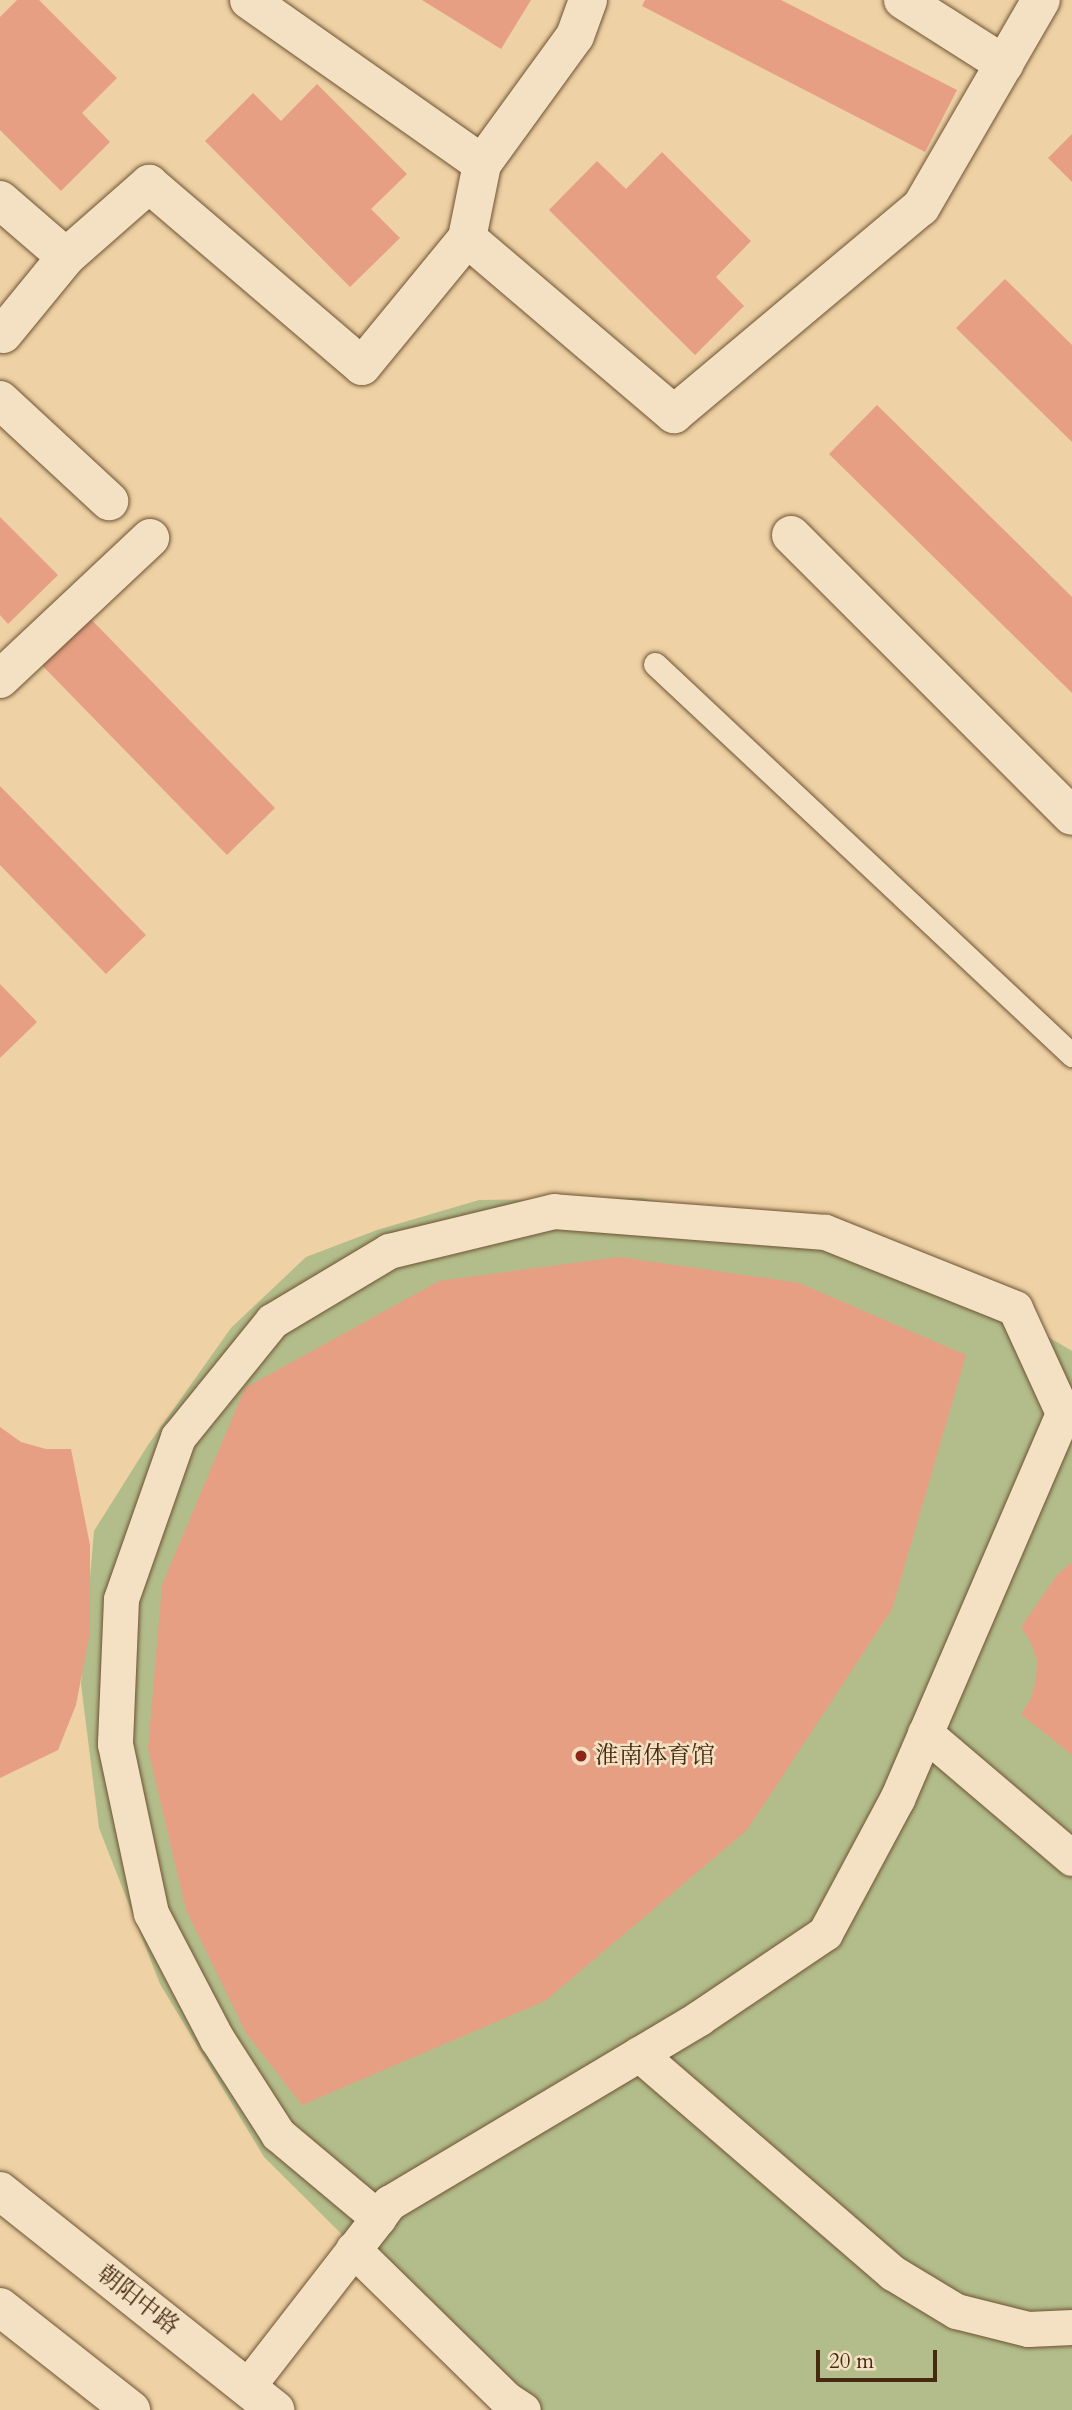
<!DOCTYPE html>
<meta charset="utf-8">
<style>
body{margin:0}
#map{position:relative;width:1072px;height:2410px;overflow:hidden;background:#eed1a4;font-family:Cardo,"Noto Serif SC",serif}
div>[style]{position:absolute}
.green>*{inset:0;background:#b3bd8b}
.building>*{inset:0;background:#e69f82}
.roads{filter:drop-shadow(0 0 2px #6f5434) drop-shadow(0 0 2px #6f5434)}
.service>*{height:23px;margin:-11.5px;padding:0 11.5px;transform-origin:11.5px;border-radius:11.5px;background:#f4e1c4}
.pedestrian>*{height:35px;margin:-17.5px;padding:0 17.5px;transform-origin:17.5px;border-radius:17.5px;background:#f4e1c4}
.minor>*{height:38px;margin:-19px;padding:0 19px;transform-origin:19px;border-radius:19px;background:#f4e1c4}
.secondary>*{height:38px;margin:-19px;padding:0 19px;transform-origin:19px;border-radius:19px;background:#f4e1c4}
.dots>*{width:19px;height:19px;translate:-50% -50%;box-sizing:border-box;border:4px solid #f4e1c4;border-radius:50%}
span{translate:-50% -50%;white-space:nowrap;text-align:center;line-height:1.15;-webkit-text-stroke:5px #f4e1c4;paint-order:stroke}
.poi-label{font-size:24px;color:#452a0f}
.left{translate:0 -50%;text-align:left}
.street-label{font-size:24px;color:#452a0f}
.scale{position:absolute;left:816px;top:2350px;width:121px;height:32px;box-sizing:border-box;border:4px solid #452a0f;border-top:0;padding-left:9px;font-size:21px;line-height:24px;white-space:nowrap;color:#452a0f;-webkit-text-stroke:5px #f4e1c4;paint-order:stroke}
</style>
<div id="map">
<div class="green">
<i style="clip-path:polygon(642px 1198px,828px 1240px,989px 1302px,1072px 1351px,1072px 2410px,527px 2410px,416px 2308px,264px 2157px,160px 1984px,99px 1828px,81px 1684px,94px 1531px,148px 1445px,231px 1328px,306px 1257px,377px 1230px,479px 1200px)"></i>
</div>
<div class="building">
<i style="clip-path:polygon(17px 0,39px 0,117px 78px,82px 113px,110px 142px,61px 191px,0 130px,0 17px)"></i>
<i style="clip-path:polygon(422px 0,531px 0,501px 49px)"></i>
<i style="clip-path:polygon(645px 0,781px 0,957px 90px,925px 152px,642px 6px)"></i>
<i style="clip-path:polygon(317px 84px,407px 174px,371px 209px,400px 238px,350px 287px,205px 141px,253px 93px,281px 121px)"></i>
<i style="clip-path:polygon(1072px 134px,1072px 182px,1048px 158px)"></i>
<i style="clip-path:polygon(662px 152px,751px 241px,716px 277px,744px 306px,695px 355px,549px 210px,597px 161px,626px 189px)"></i>
<i style="clip-path:polygon(1005px 279px,1072px 345px,1072px 442px,956px 328px)"></i>
<i style="clip-path:polygon(877px 405px,1072px 597px,1072px 693px,829px 454px)"></i>
<i style="clip-path:polygon(0 517px,58px 575px,8px 624px,0 615px)"></i>
<i style="clip-path:polygon(81px 609px,275px 808px,227px 855px,33px 656px)"></i>
<i style="clip-path:polygon(0 786px,146px 935px,106px 974px,0 865px)"></i>
<i style="clip-path:polygon(0 984px,37px 1022px,0 1058px)"></i>
<i style="clip-path:polygon(619px 1257px,799px 1283px,966px 1355px,892px 1609px,747px 1830px,545px 2001px,302px 2105px,246px 2033px,186px 1910px,148px 1749px,162px 1585px,245px 1388px,439px 1281px)"></i>
<i style="clip-path:polygon(0 1427px,21px 1442px,46px 1449px,71px 1449px,90px 1545px,90px 1632px,76px 1705px,58px 1750px,0 1778px)"></i>
<i style="clip-path:polygon(1072px 1562px,1072px 1755px,1021px 1714px,1031px 1698px,1036px 1680px,1037px 1661px,1031px 1643px,1021px 1627px,1057px 1575px)"></i>
</div>
<div class="roads">
<div class="service">
<i style="left:655px;top:664px;width:572px;rotate:43.16deg"></i>
</div>
<div class="pedestrian">
<i style="left:925px;top:1733px;width:193px;rotate:40.4deg"></i>
<i style="left:639px;top:2054px;width:335px;rotate:40.8deg"></i>
<i style="left:893px;top:2273px;width:74px;rotate:31.1deg"></i>
<i style="left:956px;top:2311px;width:74px;rotate:14deg"></i>
<i style="left:1028px;top:2329px;width:44px;rotate:-2.6deg"></i>
<i style="left:353px;top:2249px;width:214px;rotate:44.4deg"></i>
<i style="left:506px;top:2399px;width:20px;rotate:33deg"></i>
<i style="left:247px;top:2387px;width:214px;rotate:-52.2deg"></i>
<i style="left:378px;top:2218px;width:19px;rotate:-54deg"></i>
<i style="left:389px;top:2203px;width:361px;rotate:-30.8deg"></i>
<i style="left:699px;top:2018px;width:152px;rotate:-34deg"></i>
<i style="left:825px;top:1933px;width:152px;rotate:-61.8deg"></i>
<i style="left:897px;top:1799px;width:420px;rotate:-66.7deg"></i>
<i style="left:1063px;top:1413px;width:115px;rotate:-114.6deg"></i>
<i style="left:1015px;top:1308px;width:205px;rotate:-158.2deg"></i>
<i style="left:825px;top:1232px;width:272px;rotate:-175.6deg"></i>
<i style="left:554px;top:1211px;width:170px;rotate:166.4deg"></i>
<i style="left:389px;top:1251px;width:136px;rotate:149.1deg"></i>
<i style="left:272px;top:1321px;width:149px;rotate:129deg"></i>
<i style="left:178px;top:1437px;width:172px;rotate:109.4deg"></i>
<i style="left:121px;top:1599px;width:145px;rotate:92.4deg"></i>
<i style="left:115px;top:1744px;width:173px;rotate:78deg"></i>
<i style="left:151px;top:1913px;width:142px;rotate:62.4deg"></i>
<i style="left:217px;top:2039px;width:113px;rotate:57.3deg"></i>
<i style="left:278px;top:2134px;width:131px;rotate:40deg"></i>
</div>
<div class="minor">
<i style="left:249px;top:0;width:285px;rotate:35.1deg"></i>
<i style="left:482px;top:164px;width:158px;rotate:-54deg"></i>
<i style="left:575px;top:36px;width:38px;rotate:-70deg"></i>
<i style="left:903px;top:0;width:120px;rotate:32.4deg"></i>
<i style="left:0;top:200px;width:87px;rotate:40.8deg"></i>
<i style="left:467px;top:238px;width:272px;rotate:40.4deg"></i>
<i style="left:674px;top:414px;width:322px;rotate:-40deg"></i>
<i style="left:921px;top:207px;width:239px;rotate:-59.9deg"></i>
<i style="left:3px;top:334px;width:99px;rotate:-50.7deg"></i>
<i style="left:66px;top:257px;width:111px;rotate:-41.3deg"></i>
<i style="left:149px;top:184px;width:280px;rotate:40.5deg"></i>
<i style="left:362px;top:366px;width:166px;rotate:-50.6deg"></i>
<i style="left:467px;top:238px;width:76px;rotate:-78.5deg"></i>
<i style="left:0;top:400px;width:149px;rotate:42.8deg"></i>
<i style="left:791px;top:535px;width:397px;rotate:45deg"></i>
<i style="left:0;top:679px;width:206px;rotate:-43.2deg"></i>
</div>
<div class="secondary">
<i style="left:0;top:2191px;width:352px;rotate:38.5deg"></i>
<i style="left:0;top:2307px;width:167px;rotate:38.2deg"></i>
</div>
</div>
<div class="dots">
<i style="left:581px;top:1756px;background:#8f2418"></i>
</div>
<div class="poi-label">
<span class="left" style="left:595px;top:1756px">淮南体育馆</span>
</div>
<div class="street-label">
<span style="left:138px;top:2300px;rotate:38deg">朝阳中路</span>
</div>
<div class="scale">20 m</div>
</div>
